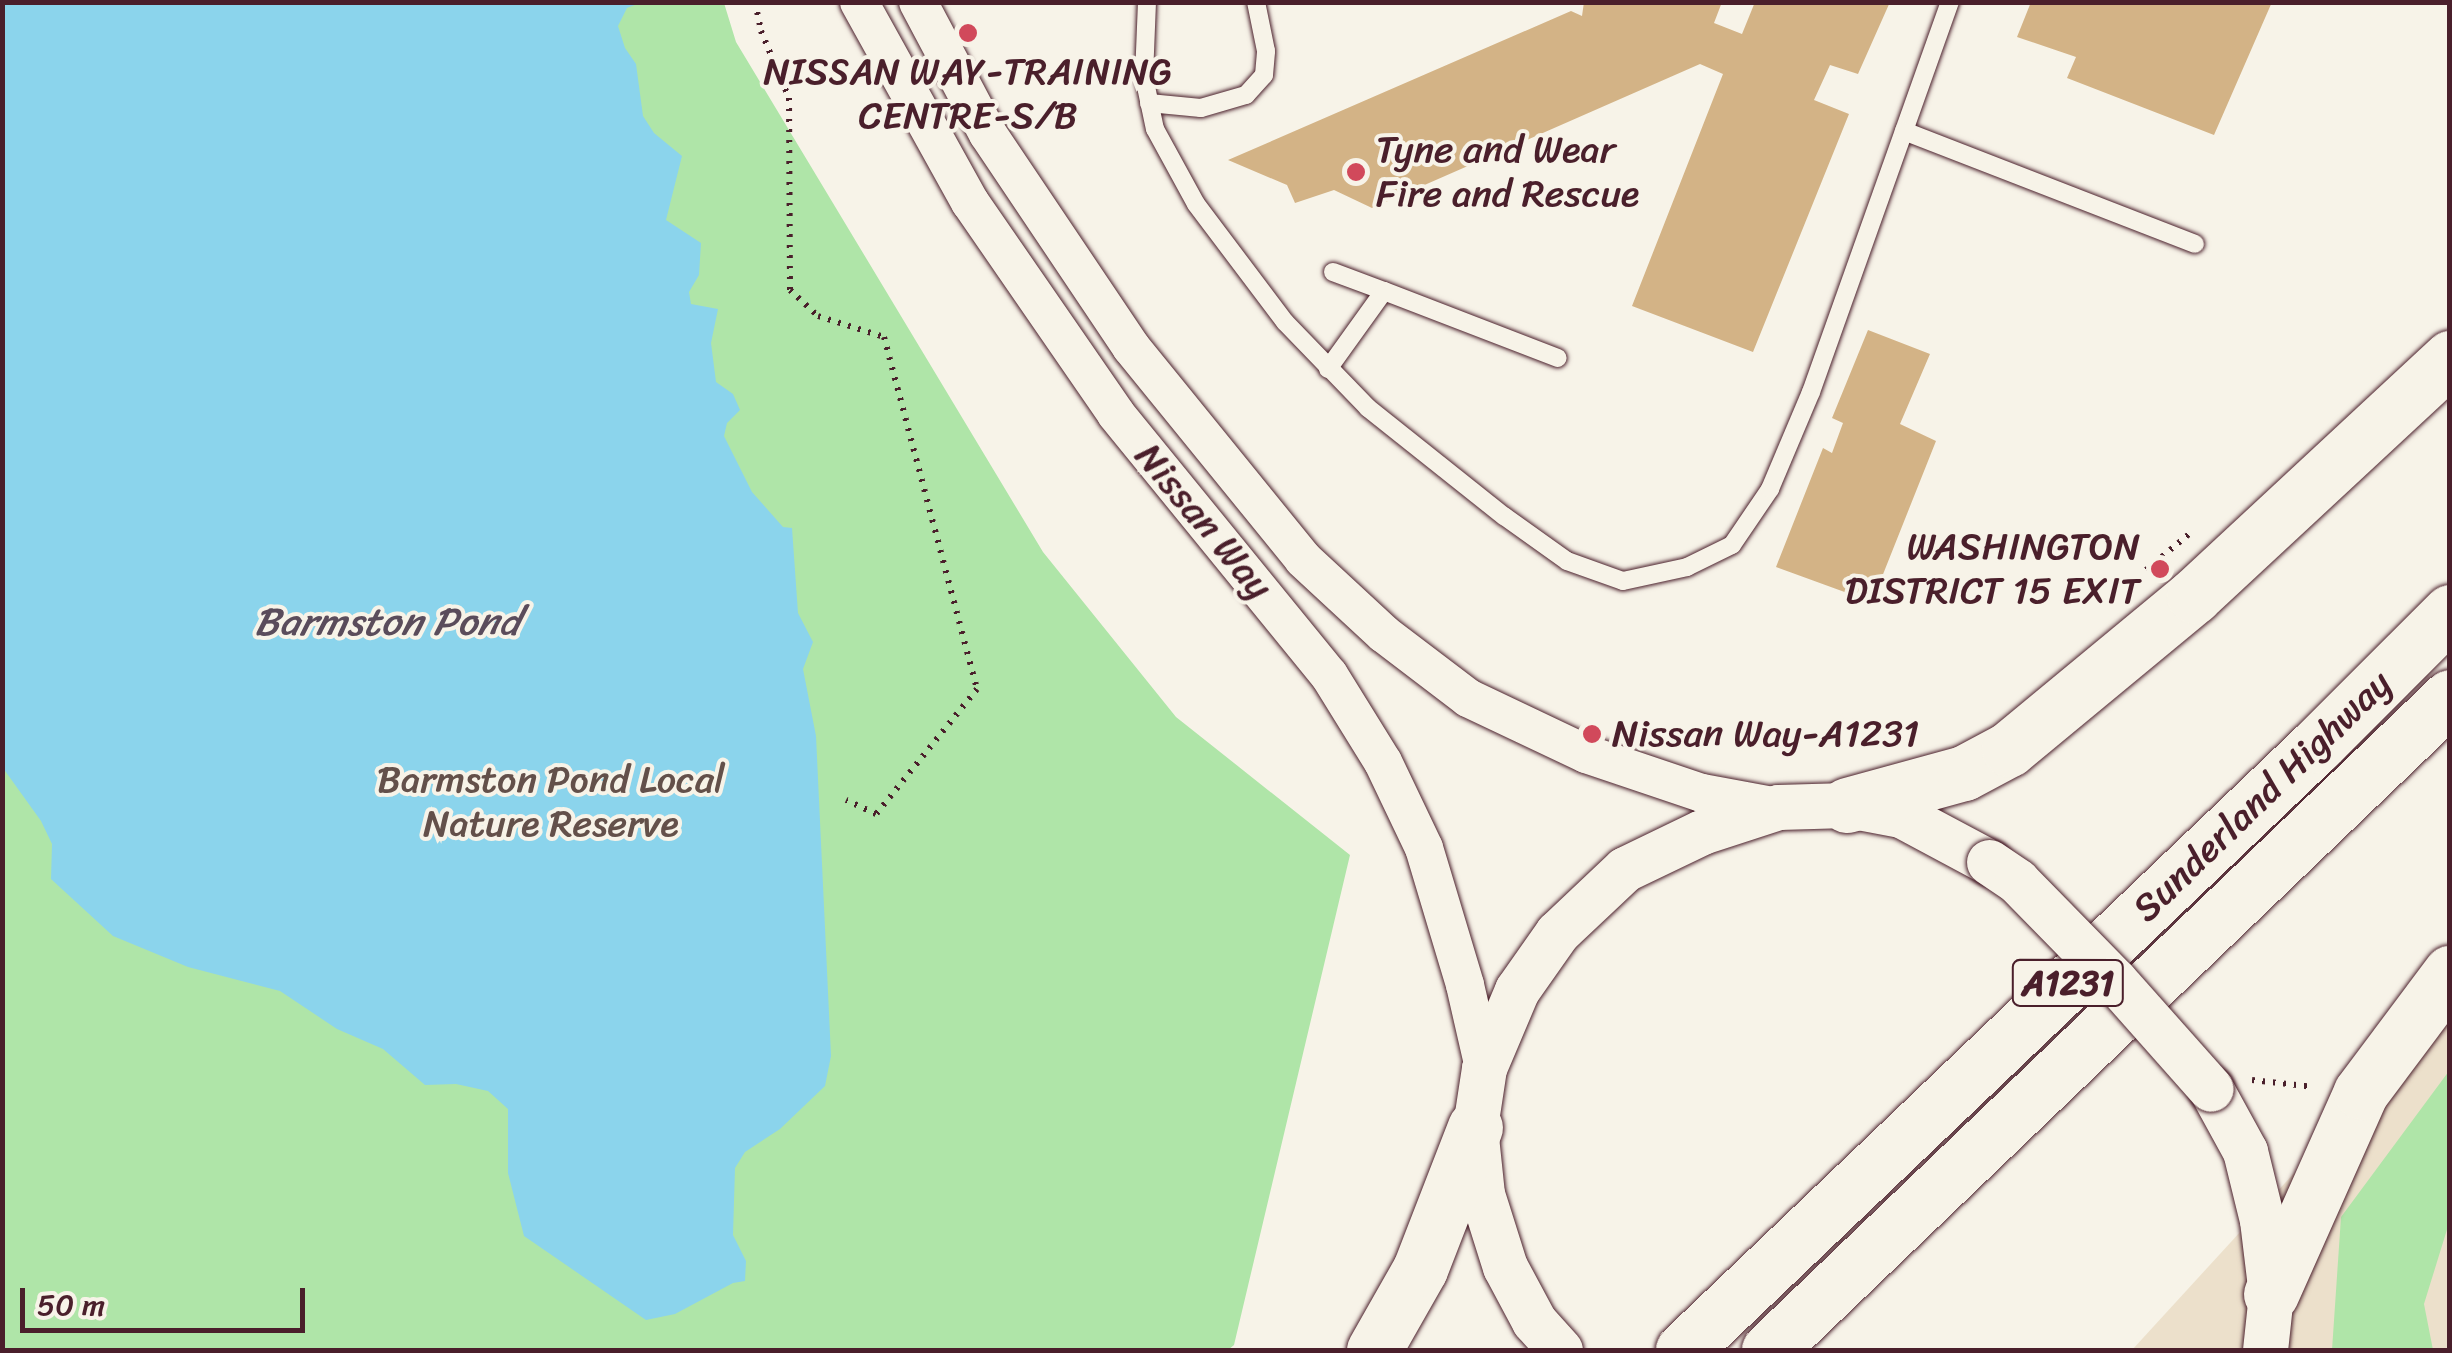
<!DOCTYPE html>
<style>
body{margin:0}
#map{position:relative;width:2452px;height:1353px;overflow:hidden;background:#f7f3e8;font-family:Sriracha,sans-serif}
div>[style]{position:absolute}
.built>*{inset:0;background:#ece0cb}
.green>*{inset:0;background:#afe5a8}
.water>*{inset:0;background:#8bd4ec}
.building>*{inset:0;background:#d3b386}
.path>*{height:6px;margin-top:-3px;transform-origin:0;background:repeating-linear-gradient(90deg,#4a1f2b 0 2.5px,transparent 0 10.5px)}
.roads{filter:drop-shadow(0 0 2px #4a1f2b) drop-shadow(0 0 2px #4a1f2b)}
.service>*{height:18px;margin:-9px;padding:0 9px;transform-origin:9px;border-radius:9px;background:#f7f3e8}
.minor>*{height:38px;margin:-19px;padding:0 19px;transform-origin:19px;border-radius:19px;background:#f7f3e8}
.tertiary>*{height:45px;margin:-22.5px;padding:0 22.5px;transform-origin:22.5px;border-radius:22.5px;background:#f7f3e8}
.trunk>*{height:55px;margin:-27.5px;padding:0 27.5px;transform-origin:27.5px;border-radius:27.5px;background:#f7f3e8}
.bridges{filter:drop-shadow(0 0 2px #4a1f2b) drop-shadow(0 0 2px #4a1f2b)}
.tertiary-bridge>*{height:45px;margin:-22.5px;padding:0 22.5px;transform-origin:22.5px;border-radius:22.5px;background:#f7f3e8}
.dots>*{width:28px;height:28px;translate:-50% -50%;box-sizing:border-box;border:5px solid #f7f3e8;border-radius:50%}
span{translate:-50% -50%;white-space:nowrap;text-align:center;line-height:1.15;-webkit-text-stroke:8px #f7f3e8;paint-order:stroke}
.shield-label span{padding:2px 8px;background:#f7f3e8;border:2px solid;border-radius:8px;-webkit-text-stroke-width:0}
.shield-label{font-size:35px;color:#4a1f2b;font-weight:700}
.poi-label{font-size:38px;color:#4a1f2b}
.left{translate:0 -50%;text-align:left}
.right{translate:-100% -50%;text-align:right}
.street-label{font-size:38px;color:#4a1f2b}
.park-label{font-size:38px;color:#63504a}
.water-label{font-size:40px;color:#5a4c5b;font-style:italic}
.frame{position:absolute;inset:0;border:5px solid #4a1f2b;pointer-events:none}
.scale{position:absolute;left:20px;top:1288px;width:285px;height:45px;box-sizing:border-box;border:5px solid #4a1f2b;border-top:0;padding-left:12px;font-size:30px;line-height:35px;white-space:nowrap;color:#4a1f2b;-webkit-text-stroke:8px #f7f3e8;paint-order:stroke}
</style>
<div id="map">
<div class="built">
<i style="clip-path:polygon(2449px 1004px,2449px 1350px,2132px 1350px)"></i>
</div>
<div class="green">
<i style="clip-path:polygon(3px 3px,724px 3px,736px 42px,1043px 552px,1176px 717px,1350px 855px,1234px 1345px,1228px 1350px,3px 1350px)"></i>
<i style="clip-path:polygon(2449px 1071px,2449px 1223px,2424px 1304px,2433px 1350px,2332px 1350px,2341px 1217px)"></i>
</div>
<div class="water">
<i style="clip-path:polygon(3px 2px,640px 3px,627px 8px,618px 26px,625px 48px,636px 64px,643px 116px,654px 133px,682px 156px,666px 220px,701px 243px,699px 275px,689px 292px,691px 304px,718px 309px,711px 343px,716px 382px,733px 394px,740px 410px,727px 423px,724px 436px,752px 492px,783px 527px,792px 528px,798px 613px,813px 642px,803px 669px,816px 736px,831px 1056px,825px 1086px,780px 1129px,745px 1152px,735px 1168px,733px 1235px,746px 1261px,745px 1281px,733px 1283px,675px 1314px,646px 1320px,524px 1236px,508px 1173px,508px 1109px,488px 1091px,456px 1084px,425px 1085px,383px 1049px,337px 1029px,280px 991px,188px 967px,113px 936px,51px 879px,52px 844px,41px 821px,3px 768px)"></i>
</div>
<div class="building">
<i style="clip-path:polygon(1584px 2px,1722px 2px,1714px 23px,1742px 34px,1755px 2px,1890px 2px,1858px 74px,1830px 65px,1814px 100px,1849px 114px,1753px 352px,1632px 306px,1723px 74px,1700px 64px,1372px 208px,1334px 190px,1295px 203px,1287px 185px,1228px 160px,1571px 11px,1582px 16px)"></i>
<i style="clip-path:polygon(2031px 2px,2272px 2px,2214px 135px,2067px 78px,2076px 57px,2017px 37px)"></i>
<i style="clip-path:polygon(1868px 330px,1930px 354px,1900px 424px,1936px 441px,1872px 602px,1776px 567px,1823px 448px,1832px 453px,1843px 423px,1832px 418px)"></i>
</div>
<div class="path">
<i style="left:755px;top:2px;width:30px;rotate:78deg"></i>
<i style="left:761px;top:31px;width:73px;rotate:67.3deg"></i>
<i style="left:789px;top:98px;width:192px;rotate:89.7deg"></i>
<i style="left:790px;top:290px;width:38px;rotate:43deg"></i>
<i style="left:818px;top:316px;width:69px;rotate:17.7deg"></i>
<i style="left:884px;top:337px;width:364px;rotate:75.2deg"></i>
<i style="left:977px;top:689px;width:161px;rotate:128.9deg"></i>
<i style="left:876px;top:814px;width:33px;rotate:-155deg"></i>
<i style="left:2146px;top:570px;width:62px;rotate:-39.8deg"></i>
<i style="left:2252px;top:1080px;width:62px;rotate:6.4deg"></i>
</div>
<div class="roads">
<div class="service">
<i style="left:1147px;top:2px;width:75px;rotate:92.3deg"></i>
<i style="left:1144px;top:77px;width:53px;rotate:78.1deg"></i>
<i style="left:1155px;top:129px;width:85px;rotate:61.3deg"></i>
<i style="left:1196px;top:204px;width:148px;rotate:53deg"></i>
<i style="left:1285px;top:322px;width:120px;rotate:46deg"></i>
<i style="left:1368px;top:408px;width:174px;rotate:38.5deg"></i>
<i style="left:1504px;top:516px;width:77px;rotate:35.5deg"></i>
<i style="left:1567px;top:561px;width:59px;rotate:19.7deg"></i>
<i style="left:1623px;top:581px;width:66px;rotate:-12.3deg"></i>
<i style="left:1687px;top:567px;width:50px;rotate:-26.1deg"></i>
<i style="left:1732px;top:545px;width:68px;rotate:-55.8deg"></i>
<i style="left:1770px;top:489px;width:105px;rotate:-67.1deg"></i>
<i style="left:1811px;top:392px;width:414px;rotate:-70.4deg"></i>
<i style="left:1149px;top:103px;width:52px;rotate:5.5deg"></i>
<i style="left:1201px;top:108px;width:47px;rotate:-16.1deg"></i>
<i style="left:1246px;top:95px;width:27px;rotate:-48deg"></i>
<i style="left:1264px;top:75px;width:24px;rotate:-85deg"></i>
<i style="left:1266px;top:51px;width:50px;rotate:-101.5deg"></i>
<i style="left:1904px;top:131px;width:312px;rotate:21.2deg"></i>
<i style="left:1333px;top:272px;width:54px;rotate:20.4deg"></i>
<i style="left:1328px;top:369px;width:96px;rotate:-54.3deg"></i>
<i style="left:1384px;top:291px;width:186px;rotate:21.1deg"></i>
</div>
<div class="minor">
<i style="left:859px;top:2px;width:229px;rotate:61deg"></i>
<i style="left:970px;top:202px;width:257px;rotate:55.4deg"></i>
<i style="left:1116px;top:414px;width:337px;rotate:50.8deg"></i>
<i style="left:1329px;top:675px;width:102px;rotate:58.2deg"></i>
<i style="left:1383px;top:762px;width:95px;rotate:64.5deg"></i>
<i style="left:1424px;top:848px;width:143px;rotate:73.3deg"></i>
<i style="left:1465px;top:985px;width:85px;rotate:77.1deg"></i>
<i style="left:918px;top:2px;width:149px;rotate:62.1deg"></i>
<i style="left:988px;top:134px;width:257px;rotate:56.1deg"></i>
<i style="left:1131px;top:347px;width:273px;rotate:50.9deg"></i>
<i style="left:1303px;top:559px;width:110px;rotate:42.8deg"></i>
<i style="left:1384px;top:634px;width:106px;rotate:37.3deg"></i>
<i style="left:1468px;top:698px;width:131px;rotate:25.4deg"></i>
<i style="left:1586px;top:754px;width:122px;rotate:18.6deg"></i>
<i style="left:1702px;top:793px;width:77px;rotate:10.4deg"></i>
</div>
<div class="tertiary">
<i style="left:2211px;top:1089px;width:71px;rotate:61.3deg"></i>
<i style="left:2245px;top:1151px;width:71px;rotate:76.2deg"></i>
<i style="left:2262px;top:1220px;width:75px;rotate:83.1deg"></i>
<i style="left:2271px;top:1294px;width:56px;rotate:96.1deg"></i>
<i style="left:1560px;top:1350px;width:39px;rotate:-132deg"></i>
<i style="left:1534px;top:1321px;width:61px;rotate:-118.2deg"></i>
<i style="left:1505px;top:1267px;width:77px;rotate:-107.5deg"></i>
<i style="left:1482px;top:1194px;width:67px;rotate:-96deg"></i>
<i style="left:1475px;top:1127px;width:60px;rotate:-81.3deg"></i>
<i style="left:1484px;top:1068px;width:85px;rotate:-67.1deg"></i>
<i style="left:1517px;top:990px;width:70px;rotate:-54.9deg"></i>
<i style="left:1557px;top:933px;width:93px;rotate:-43.3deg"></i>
<i style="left:1625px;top:869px;width:85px;rotate:-25.7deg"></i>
<i style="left:1702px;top:832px;width:80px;rotate:-18.2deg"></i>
<i style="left:1778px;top:807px;width:69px;rotate:-1.7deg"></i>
<i style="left:1847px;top:805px;width:55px;rotate:10.5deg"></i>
<i style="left:1901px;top:815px;width:100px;rotate:28.1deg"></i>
</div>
<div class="trunk">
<i style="left:1847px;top:805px;width:121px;rotate:-15.3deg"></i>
<i style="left:1964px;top:773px;width:51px;rotate:-28.1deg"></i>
<i style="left:2009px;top:749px;width:240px;rotate:-39.6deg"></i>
<i style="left:2194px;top:596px;width:350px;rotate:-42.9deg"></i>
<i style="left:2271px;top:1294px;width:221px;rotate:-66deg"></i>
<i style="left:2361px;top:1092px;width:149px;rotate:-53.2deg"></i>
<i style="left:1374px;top:1350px;width:93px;rotate:-60.4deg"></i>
<i style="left:1420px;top:1269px;width:152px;rotate:-68.8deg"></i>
<i style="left:1683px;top:1350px;width:876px;rotate:-43.66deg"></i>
<i style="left:2317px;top:745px;width:188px;rotate:-45deg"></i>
<i style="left:1769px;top:1350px;width:943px;rotate:-43.8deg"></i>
</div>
</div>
<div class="bridges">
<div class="tertiary-bridge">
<i style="left:1989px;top:862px;width:34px;rotate:34deg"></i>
<i style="left:2017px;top:881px;width:140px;rotate:45.6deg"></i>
<i style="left:2115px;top:981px;width:144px;rotate:48.4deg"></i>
</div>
</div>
<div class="dots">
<i style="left:968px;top:33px;background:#d1495b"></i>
<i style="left:1356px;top:172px;background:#d1495b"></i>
<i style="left:2160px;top:569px;background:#d1495b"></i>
<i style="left:1592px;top:734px;background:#d1495b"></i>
</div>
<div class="shield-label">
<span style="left:2068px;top:983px">A1231</span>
</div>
<div class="poi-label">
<span style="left:968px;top:94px">NISSAN WAY-TRAINING<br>CENTRE-S/B</span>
<span class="left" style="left:1376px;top:172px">Tyne and Wear<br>Fire and Rescue</span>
<span class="right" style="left:2140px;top:569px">WASHINGTON<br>DISTRICT 15 EXIT</span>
<span class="left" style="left:1612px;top:734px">Nissan Way-A1231</span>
</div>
<div class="street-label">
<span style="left:1204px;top:521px;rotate:50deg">Nissan Way</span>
<span style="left:2262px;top:796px;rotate:-44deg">Sunderland Highway</span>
</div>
<div class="park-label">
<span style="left:551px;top:802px">Barmston Pond Local<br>Nature Reserve</span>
</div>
<div class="water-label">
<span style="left:387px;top:622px">Barmston Pond</span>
</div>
<div class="frame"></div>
<div class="scale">50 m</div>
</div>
